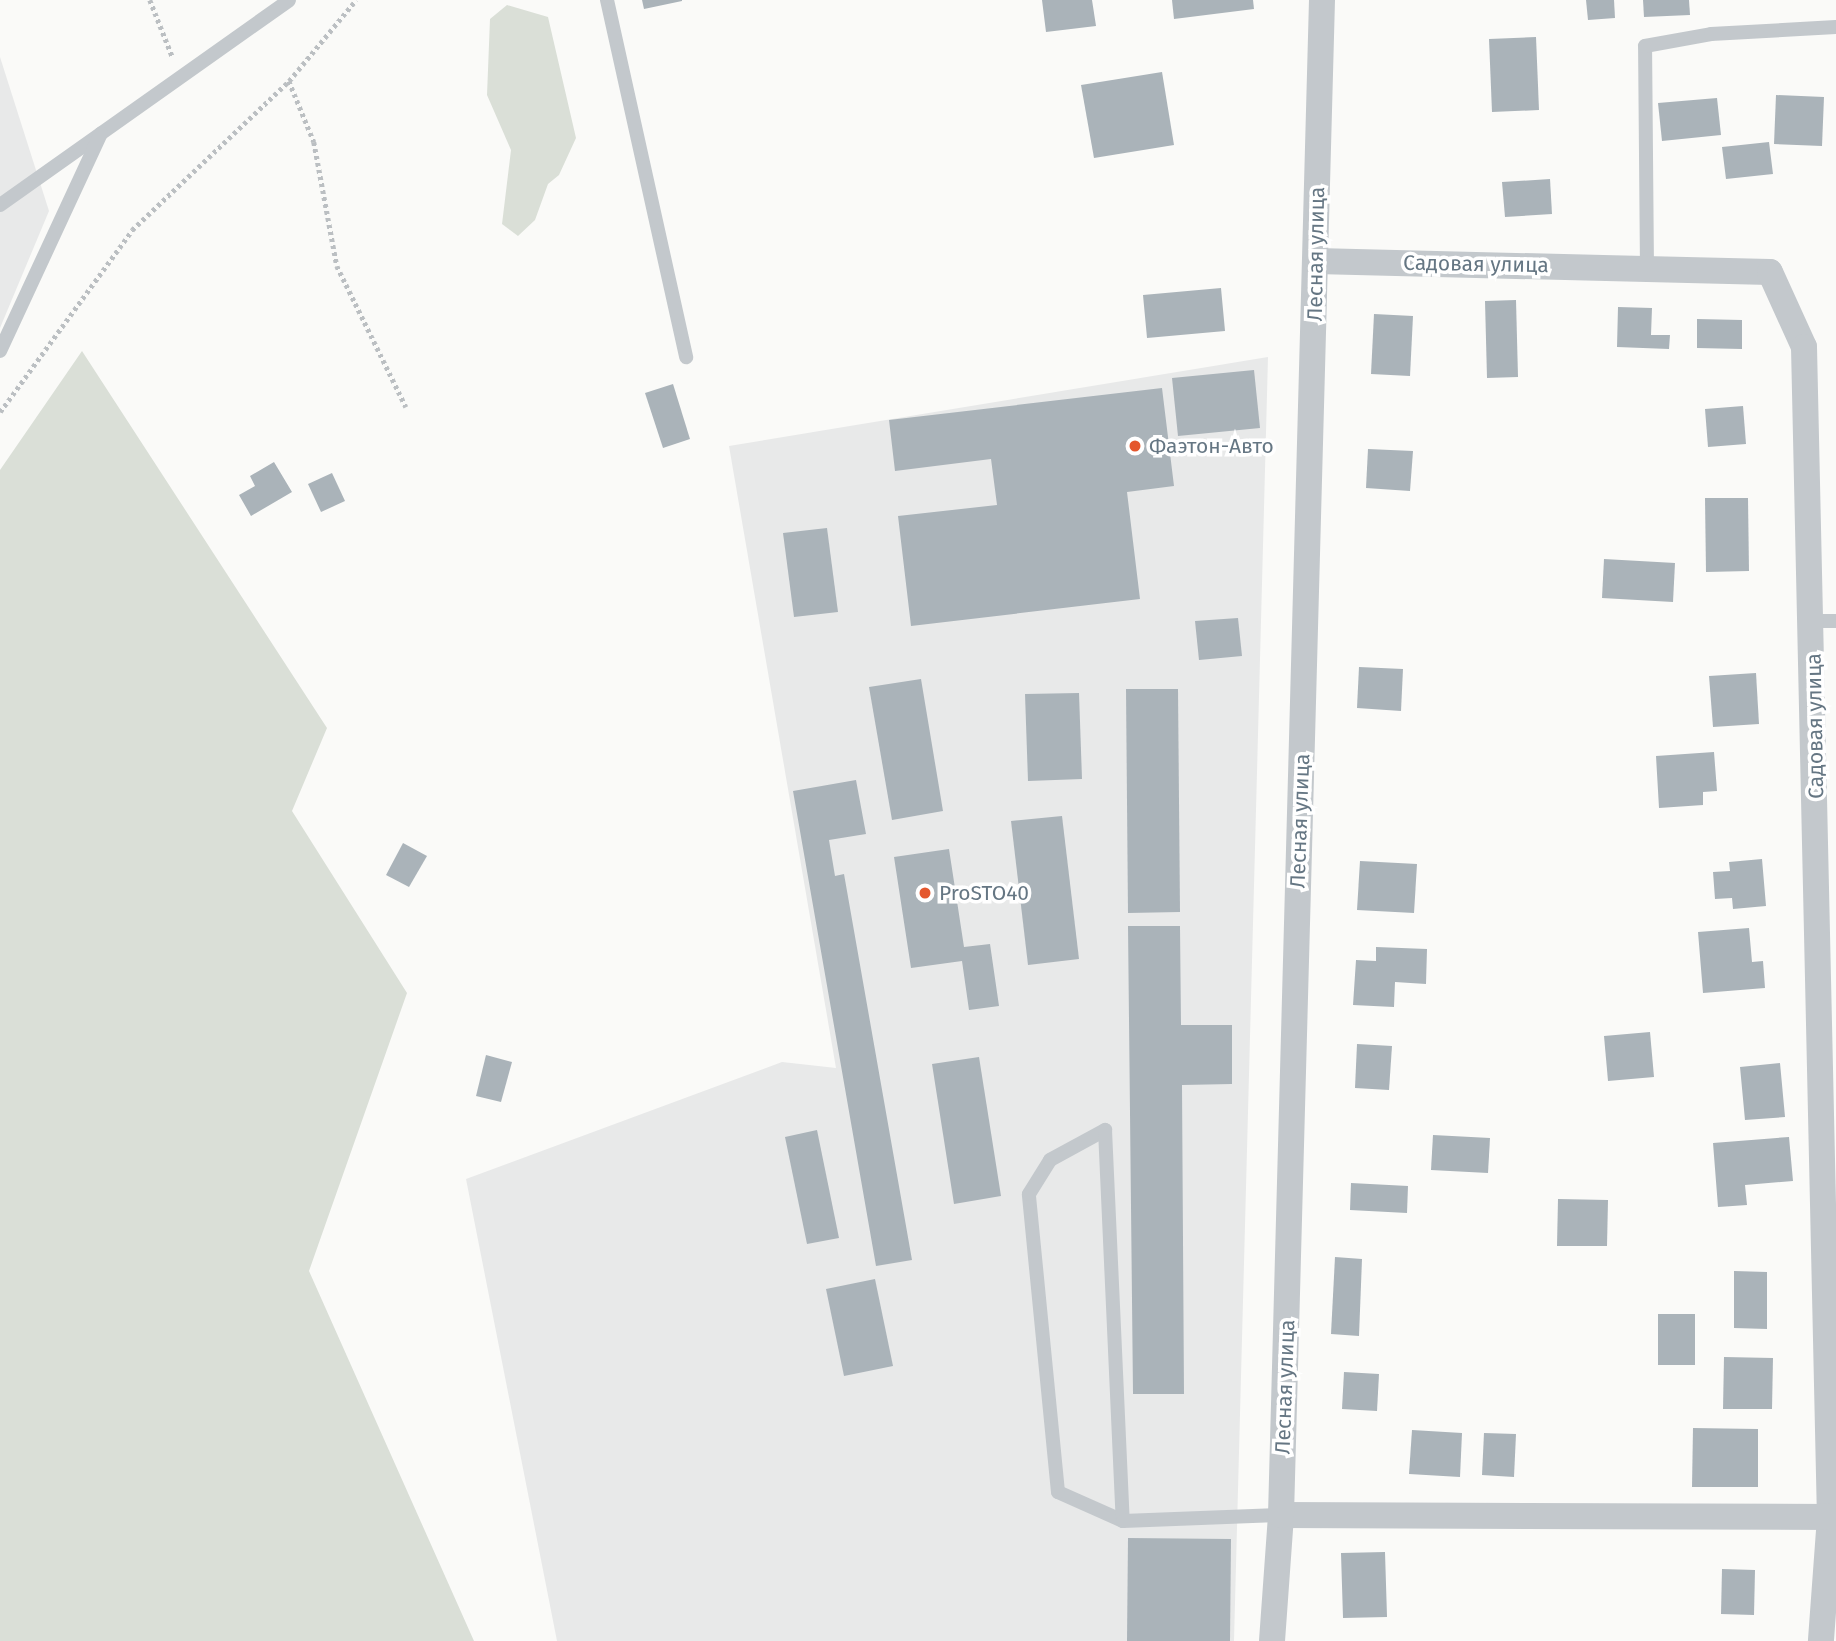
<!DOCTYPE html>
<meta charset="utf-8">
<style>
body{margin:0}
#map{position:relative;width:1836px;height:1641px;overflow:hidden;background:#fafaf8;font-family:"Fira Sans",sans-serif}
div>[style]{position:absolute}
.built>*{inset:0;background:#e8e9e9}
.green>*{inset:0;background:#dadfd7}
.building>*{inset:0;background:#aab3b9}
.path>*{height:4.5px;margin-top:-2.25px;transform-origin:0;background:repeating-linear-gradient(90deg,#bbbfc2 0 3.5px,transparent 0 7px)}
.service>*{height:14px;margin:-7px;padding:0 7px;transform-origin:7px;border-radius:7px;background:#c3c8cc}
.minor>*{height:26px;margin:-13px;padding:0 13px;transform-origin:13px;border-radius:13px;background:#c3c8cc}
.dots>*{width:19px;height:19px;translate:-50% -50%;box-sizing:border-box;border:4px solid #fff;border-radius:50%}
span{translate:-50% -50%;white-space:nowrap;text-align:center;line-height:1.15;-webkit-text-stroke:7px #fff;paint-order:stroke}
.street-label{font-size:21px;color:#657683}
.poi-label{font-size:21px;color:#657683}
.left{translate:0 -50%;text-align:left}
</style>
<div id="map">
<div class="built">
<i style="clip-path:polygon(0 57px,49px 211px,0 328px)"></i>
<i style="clip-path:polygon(1268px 357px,1234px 1641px,557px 1641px,466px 1179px,782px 1062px,836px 1068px,729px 446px)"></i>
</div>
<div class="green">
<i style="clip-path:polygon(507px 5px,548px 17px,576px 138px,559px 175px,548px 184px,535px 220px,518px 236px,502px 224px,511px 150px,487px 95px,490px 19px)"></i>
<i style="clip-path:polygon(82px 351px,327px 728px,292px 811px,407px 993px,309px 1271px,474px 1641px,0 1641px,0 470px)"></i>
</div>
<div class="building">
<i style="clip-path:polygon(642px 0,682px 0,682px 1px,644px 9px)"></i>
<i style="clip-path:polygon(1042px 0,1092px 0,1096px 26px,1046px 32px)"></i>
<i style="clip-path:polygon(1172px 0,1253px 0,1254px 9px,1174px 19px)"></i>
<i style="clip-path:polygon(1586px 0,1614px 0,1615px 18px,1588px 20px)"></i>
<i style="clip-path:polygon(1643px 0,1689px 0,1690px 15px,1644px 17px)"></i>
<i style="clip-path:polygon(1536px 37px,1539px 110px,1492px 112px,1489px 39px)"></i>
<i style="clip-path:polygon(1162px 72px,1174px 145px,1094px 158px,1081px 85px)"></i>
<i style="clip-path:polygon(1776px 95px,1824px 97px,1822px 146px,1774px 144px)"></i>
<i style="clip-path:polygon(1717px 98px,1721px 135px,1662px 141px,1658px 103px)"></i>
<i style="clip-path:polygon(1769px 142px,1773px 174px,1726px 179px,1722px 147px)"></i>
<i style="clip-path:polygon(1550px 179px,1552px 214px,1505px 217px,1502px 182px)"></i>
<i style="clip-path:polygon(1221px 288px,1225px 331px,1147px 338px,1143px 295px)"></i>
<i style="clip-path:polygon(1516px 300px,1518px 377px,1487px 378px,1485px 301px)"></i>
<i style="clip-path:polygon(1618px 307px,1652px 308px,1651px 335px,1670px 335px,1669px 349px,1617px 347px)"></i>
<i style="clip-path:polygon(1374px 314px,1413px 316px,1410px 376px,1371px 374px)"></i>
<i style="clip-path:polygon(1697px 319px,1742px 320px,1742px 349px,1697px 348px)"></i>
<i style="clip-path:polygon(1254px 370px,1260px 428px,1178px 436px,1172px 378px)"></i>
<i style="clip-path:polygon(673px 384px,690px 439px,663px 448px,645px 393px)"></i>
<i style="clip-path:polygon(1162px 388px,1174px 486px,1127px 492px,1140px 599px,911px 626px,898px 516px,997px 505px,991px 459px,895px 471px,889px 420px)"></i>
<i style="clip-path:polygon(1743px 406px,1746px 444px,1708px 447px,1705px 409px)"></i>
<i style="clip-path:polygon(1368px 449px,1413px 451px,1410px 491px,1366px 488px)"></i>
<i style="clip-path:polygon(274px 462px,292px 492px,251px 516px,239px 495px,255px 486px,250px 476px)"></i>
<i style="clip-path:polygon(332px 473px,345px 501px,321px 512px,308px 484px)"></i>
<i style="clip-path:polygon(1705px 498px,1748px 498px,1749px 571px,1706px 572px)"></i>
<i style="clip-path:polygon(827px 528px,838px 612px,794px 617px,783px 533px)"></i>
<i style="clip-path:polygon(1604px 559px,1675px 563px,1673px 602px,1602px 598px)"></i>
<i style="clip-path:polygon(1238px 618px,1242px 656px,1199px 660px,1195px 621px)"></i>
<i style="clip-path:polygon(1359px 667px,1403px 669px,1401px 711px,1357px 708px)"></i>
<i style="clip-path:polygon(1756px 673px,1759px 724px,1713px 727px,1709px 676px)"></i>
<i style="clip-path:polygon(921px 679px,943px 811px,892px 820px,869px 687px)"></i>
<i style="clip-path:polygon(1126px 689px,1178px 689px,1180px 912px,1128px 913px)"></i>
<i style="clip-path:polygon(1079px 693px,1082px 779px,1028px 781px,1025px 694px)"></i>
<i style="clip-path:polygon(1714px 752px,1717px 791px,1703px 792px,1703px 805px,1659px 808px,1656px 756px)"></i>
<i style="clip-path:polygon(856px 780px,866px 834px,829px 840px,835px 876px,844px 874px,912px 1260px,876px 1266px,793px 791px)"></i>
<i style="clip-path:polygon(1062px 816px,1079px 959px,1028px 965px,1011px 821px)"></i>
<i style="clip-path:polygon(403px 843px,427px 856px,409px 887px,386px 875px)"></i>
<i style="clip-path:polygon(949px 849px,964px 947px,990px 944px,999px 1006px,969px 1010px,962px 961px,911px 968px,894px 857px)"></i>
<i style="clip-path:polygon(1762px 859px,1766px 906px,1733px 909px,1732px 898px,1715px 899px,1713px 872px,1730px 871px,1729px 862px)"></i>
<i style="clip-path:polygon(1360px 861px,1417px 864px,1414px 913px,1357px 910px)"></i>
<i style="clip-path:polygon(1128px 926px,1180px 926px,1181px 1025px,1232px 1025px,1232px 1084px,1182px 1085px,1184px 1394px,1133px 1394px)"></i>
<i style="clip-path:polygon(1749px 928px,1752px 962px,1763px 961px,1765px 988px,1703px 993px,1698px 932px)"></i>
<i style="clip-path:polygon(1376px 947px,1427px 949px,1426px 984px,1395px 982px,1394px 1007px,1353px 1005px,1356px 960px,1376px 961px)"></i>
<i style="clip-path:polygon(1650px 1032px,1654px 1077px,1608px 1081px,1604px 1036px)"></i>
<i style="clip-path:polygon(1357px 1044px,1392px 1046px,1389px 1090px,1355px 1088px)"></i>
<i style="clip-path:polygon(486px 1055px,512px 1062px,501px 1102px,476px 1096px)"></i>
<i style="clip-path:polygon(979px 1057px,1001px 1196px,954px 1204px,932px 1064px)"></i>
<i style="clip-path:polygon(1780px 1063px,1785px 1117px,1745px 1120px,1740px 1067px)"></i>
<i style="clip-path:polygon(817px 1130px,839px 1238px,807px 1244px,785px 1137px)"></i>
<i style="clip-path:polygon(1433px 1135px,1490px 1138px,1488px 1173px,1431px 1170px)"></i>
<i style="clip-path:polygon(1789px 1137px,1793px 1181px,1745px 1185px,1747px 1205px,1718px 1207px,1713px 1143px)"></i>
<i style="clip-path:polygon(1351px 1183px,1408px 1186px,1407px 1213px,1350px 1210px)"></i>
<i style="clip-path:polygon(1558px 1199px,1608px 1200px,1607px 1246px,1557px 1246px)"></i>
<i style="clip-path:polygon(1335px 1257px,1362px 1259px,1359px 1336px,1331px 1334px)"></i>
<i style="clip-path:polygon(1734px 1271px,1767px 1272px,1767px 1329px,1734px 1328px)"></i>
<i style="clip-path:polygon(875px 1279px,893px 1366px,844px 1376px,826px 1289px)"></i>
<i style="clip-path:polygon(1658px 1314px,1695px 1314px,1695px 1365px,1658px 1365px)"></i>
<i style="clip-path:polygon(1724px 1357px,1773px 1358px,1772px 1409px,1723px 1409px)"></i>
<i style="clip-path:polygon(1344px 1372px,1379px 1374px,1377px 1411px,1342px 1409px)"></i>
<i style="clip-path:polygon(1693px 1428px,1758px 1429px,1758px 1487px,1692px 1487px)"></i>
<i style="clip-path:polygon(1412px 1430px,1462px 1433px,1460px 1477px,1409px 1474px)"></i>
<i style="clip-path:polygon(1484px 1433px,1516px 1434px,1514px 1477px,1482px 1475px)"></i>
<i style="clip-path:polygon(1128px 1538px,1231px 1539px,1230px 1641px,1127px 1641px)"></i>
<i style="clip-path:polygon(1385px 1552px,1387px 1617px,1343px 1618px,1341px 1553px)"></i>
<i style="clip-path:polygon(1722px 1569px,1755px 1570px,1754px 1615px,1721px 1614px)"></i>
</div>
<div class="path">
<i style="left:150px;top:0;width:62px;rotate:68.4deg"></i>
<i style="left:289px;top:81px;width:66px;rotate:67.7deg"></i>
<i style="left:314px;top:142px;width:126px;rotate:79.5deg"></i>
<i style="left:337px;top:266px;width:157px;rotate:63.9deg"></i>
<i style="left:0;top:412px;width:225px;rotate:-54deg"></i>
<i style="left:132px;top:230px;width:216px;rotate:-43.5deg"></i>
<i style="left:289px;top:81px;width:105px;rotate:-50.4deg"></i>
</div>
<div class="service">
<i style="left:607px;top:0;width:366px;rotate:77.5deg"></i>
<i style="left:0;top:205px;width:354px;rotate:-35.3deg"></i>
<i style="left:1647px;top:269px;width:223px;rotate:-90.5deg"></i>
<i style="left:1645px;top:46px;width:67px;rotate:-10.3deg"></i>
<i style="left:1711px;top:34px;width:125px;rotate:-3.2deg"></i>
<i style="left:0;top:351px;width:240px;rotate:-65.1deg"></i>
<i style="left:1813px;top:621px;width:23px"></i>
<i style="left:1123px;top:1521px;width:71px;rotate:-156deg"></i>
<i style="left:1058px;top:1492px;width:299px;rotate:-95.6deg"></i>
<i style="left:1029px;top:1194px;width:40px;rotate:-58deg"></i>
<i style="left:1050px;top:1160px;width:63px;rotate:-28.6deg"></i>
<i style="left:1105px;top:1130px;width:391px;rotate:87.4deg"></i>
<i style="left:1123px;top:1521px;width:158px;rotate:-2.2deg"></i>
</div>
<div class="minor">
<i style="left:1316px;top:261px;width:454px;rotate:1.4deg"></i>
<i style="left:1770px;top:272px;width:82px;rotate:65.6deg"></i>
<i style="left:1804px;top:347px;width:1170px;rotate:88.73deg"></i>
<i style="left:1830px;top:1517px;width:124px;rotate:94.2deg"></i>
<i style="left:1281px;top:1515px;width:555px;rotate:0.21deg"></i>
<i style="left:1272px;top:1641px;width:126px;rotate:-85.9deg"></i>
<i style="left:1281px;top:1515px;width:1516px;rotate:-88.45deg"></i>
</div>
<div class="dots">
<i style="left:1135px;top:446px;background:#e4572e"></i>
<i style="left:925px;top:893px;background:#e4572e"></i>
</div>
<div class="street-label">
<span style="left:1316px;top:254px;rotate:-89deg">Лесная улица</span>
<span style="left:1476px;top:264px;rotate:1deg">Садовая улица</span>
<span style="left:1815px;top:726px;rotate:-91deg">Садовая улица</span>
<span style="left:1300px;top:821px;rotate:-88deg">Лесная улица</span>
<span style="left:1285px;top:1387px;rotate:-88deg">Лесная улица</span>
</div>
<div class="poi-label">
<span class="left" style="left:1149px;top:446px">Фаэтон-Авто</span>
<span class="left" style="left:939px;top:893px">ProSTO40</span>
</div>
</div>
